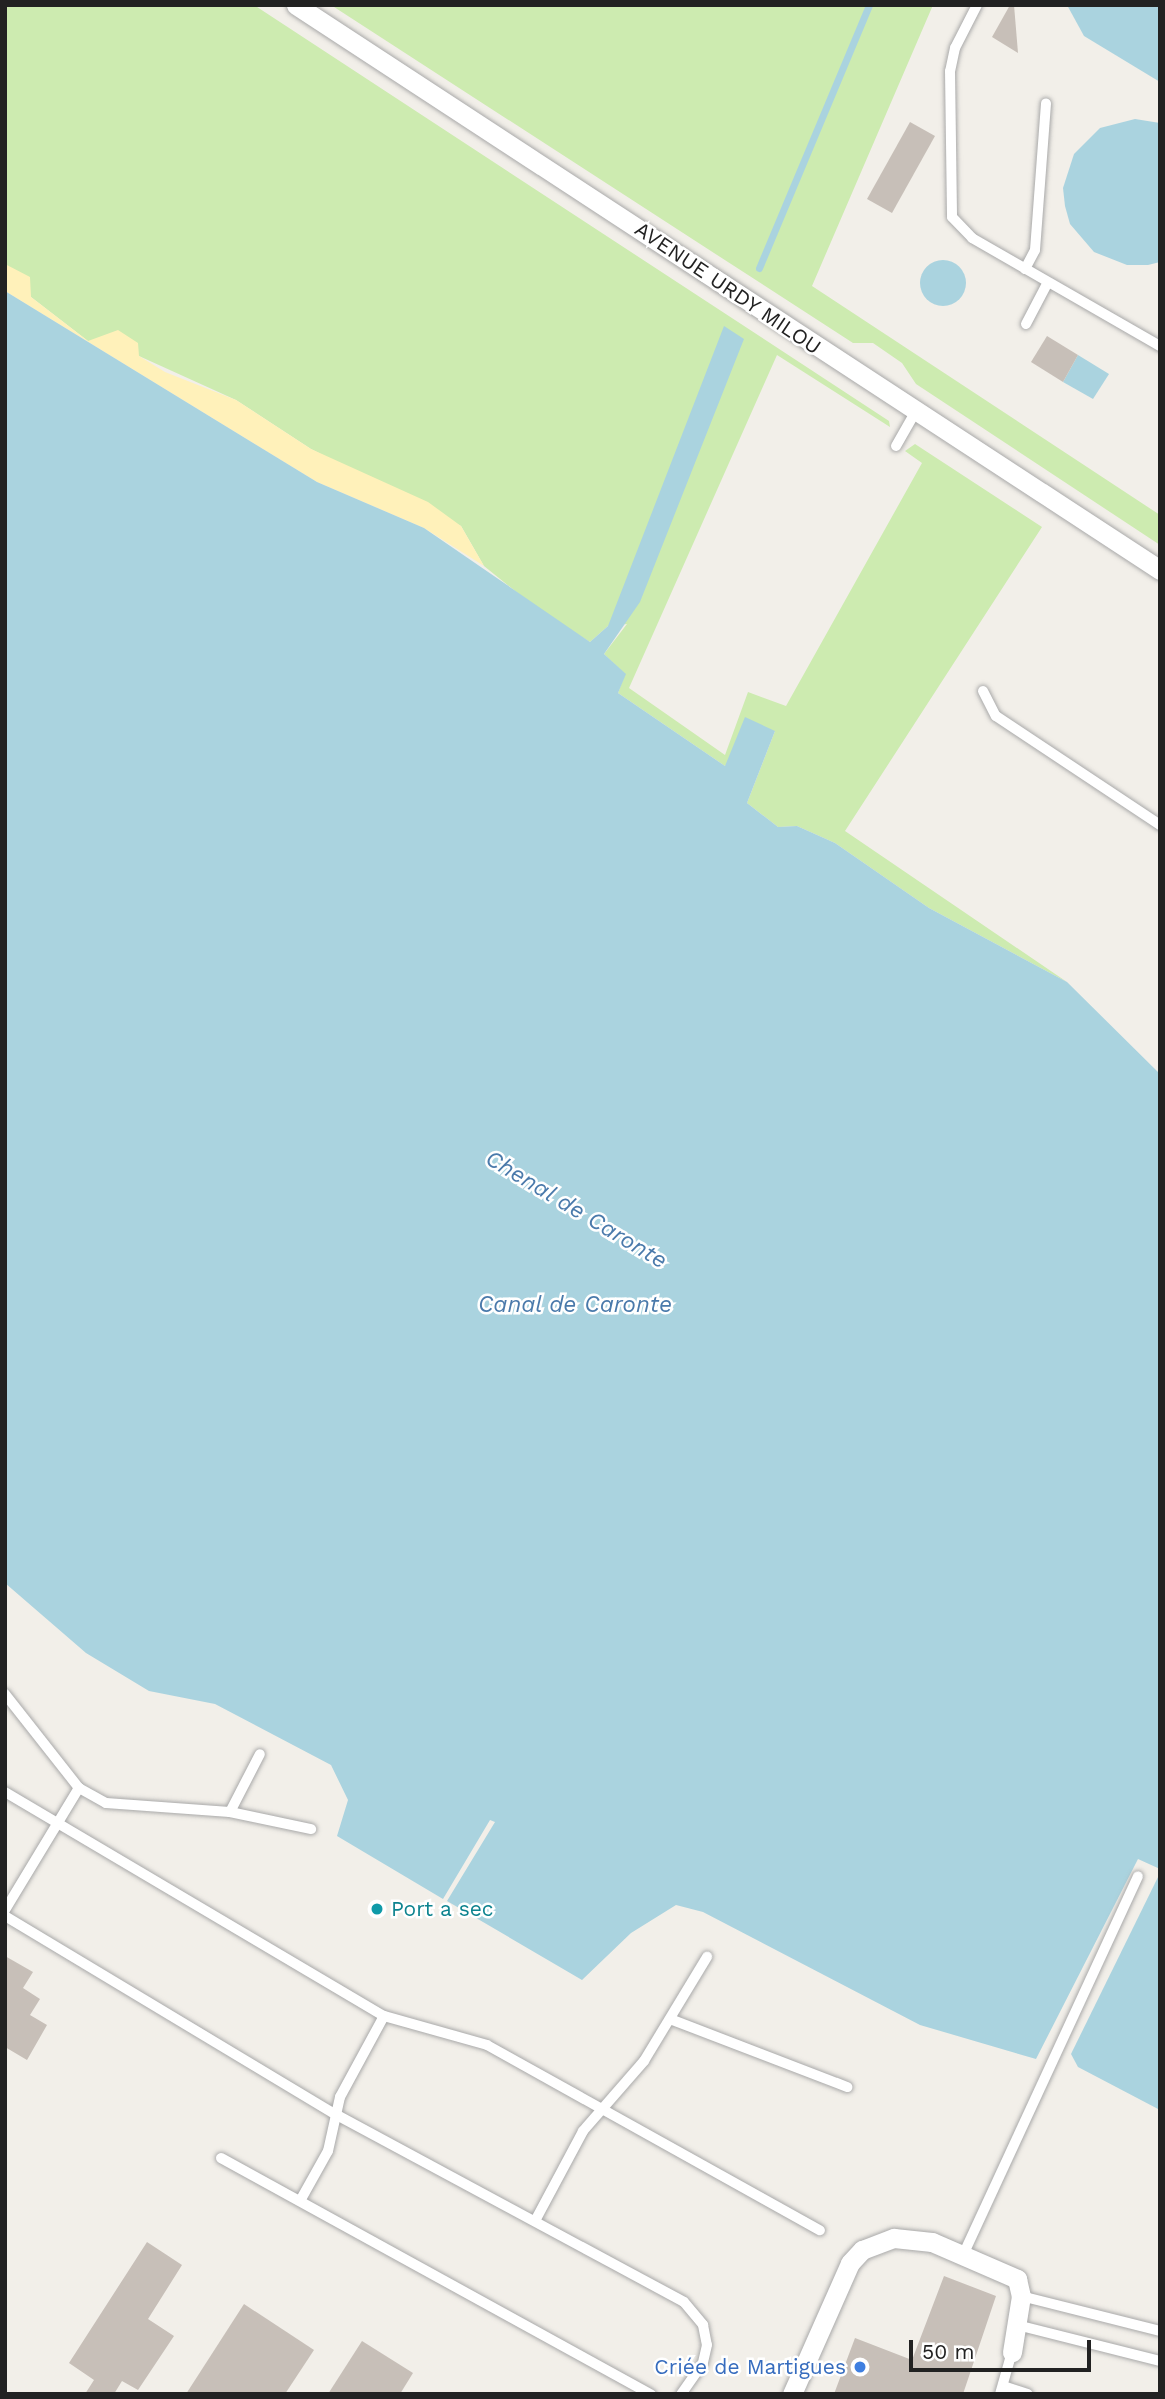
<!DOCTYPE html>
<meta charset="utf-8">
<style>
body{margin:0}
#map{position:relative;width:1165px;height:2399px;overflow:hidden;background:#f2efe9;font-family:"Work Sans",sans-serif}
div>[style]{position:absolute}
.grass>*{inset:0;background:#cdebb0}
.sand>*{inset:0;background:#fff1ba}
.water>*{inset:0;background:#aad3df}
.round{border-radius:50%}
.stream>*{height:7px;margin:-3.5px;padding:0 3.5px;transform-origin:3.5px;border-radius:3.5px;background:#aad3df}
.building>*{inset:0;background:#c7bfb8}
.roads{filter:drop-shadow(0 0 2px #a9a9a9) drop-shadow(0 0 2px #a9a9a9)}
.lane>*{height:10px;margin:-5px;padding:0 5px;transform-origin:5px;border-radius:5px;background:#fff}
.street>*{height:19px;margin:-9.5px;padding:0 9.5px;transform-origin:9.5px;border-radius:9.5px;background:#fff}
.dots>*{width:19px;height:19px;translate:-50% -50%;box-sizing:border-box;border:4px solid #fff;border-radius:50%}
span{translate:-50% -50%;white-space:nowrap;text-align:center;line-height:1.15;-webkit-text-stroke:5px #fff;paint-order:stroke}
.street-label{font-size:21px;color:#222}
.culture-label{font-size:21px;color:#0d838f}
.left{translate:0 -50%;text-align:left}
.shop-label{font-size:21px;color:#366cbe}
.right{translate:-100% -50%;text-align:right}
.water-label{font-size:23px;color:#4a7aab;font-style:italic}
.frame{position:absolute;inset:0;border:7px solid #222;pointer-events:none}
.scale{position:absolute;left:909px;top:2340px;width:182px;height:32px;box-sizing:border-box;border:4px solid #222;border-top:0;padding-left:9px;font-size:21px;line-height:24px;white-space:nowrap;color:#222;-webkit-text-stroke:5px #fff;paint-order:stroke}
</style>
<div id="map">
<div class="grass">
<i style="clip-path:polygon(5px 5px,254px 5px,889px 421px,890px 427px,777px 355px,629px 688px,725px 755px,748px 692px,786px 706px,922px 463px,905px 451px,915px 444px,1042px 527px,845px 831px,1067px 982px,929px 908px,835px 843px,797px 826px,778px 827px,747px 803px,775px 731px,725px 766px,618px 693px,625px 674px,604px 654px,627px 624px,608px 626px,590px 642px,540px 611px,484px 566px,461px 526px,311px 449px,236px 400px,139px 356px,88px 341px,31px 297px,5px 264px)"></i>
<i style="clip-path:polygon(331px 5px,933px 5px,812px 286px,1160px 515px,1160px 545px,916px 384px,902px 363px,873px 343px,853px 343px)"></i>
</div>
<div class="sand">
<i style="clip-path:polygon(5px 264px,30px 277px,31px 297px,88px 341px,118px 330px,138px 343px,139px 356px,165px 372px,236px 400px,311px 449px,428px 502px,461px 526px,484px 566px,424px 528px,317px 482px,5px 291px)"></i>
</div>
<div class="water">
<i style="clip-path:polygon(1067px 5px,1160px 5px,1160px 82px,1084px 36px)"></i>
<i style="clip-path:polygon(1135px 119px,1160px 123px,1160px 262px,1148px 265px,1127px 265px,1094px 252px,1070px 224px,1065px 206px,1063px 188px,1074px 154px,1100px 128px)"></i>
<i class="round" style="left:920px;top:260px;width:46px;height:46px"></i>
<i style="clip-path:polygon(5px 291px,317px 482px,424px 528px,590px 642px,608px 626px,724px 326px,744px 339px,640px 602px,604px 654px,626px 674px,618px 693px,725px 766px,745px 717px,775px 731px,747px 803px,778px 827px,797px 826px,835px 843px,929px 908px,1067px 982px,1160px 1074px,1160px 1869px,1138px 1859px,1036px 2059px,920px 2025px,703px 1912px,676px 1905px,631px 1933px,582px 1980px,447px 1901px,495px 1822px,490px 1820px,443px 1899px,337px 1836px,348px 1800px,331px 1765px,215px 1704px,149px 1691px,86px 1653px,5px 1583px)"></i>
<i style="clip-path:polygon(1078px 355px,1109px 374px,1093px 399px,1063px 382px)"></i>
<i style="clip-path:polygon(1160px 1873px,1160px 2110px,1078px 2067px,1071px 2054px)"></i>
</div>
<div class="stream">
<i style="left:759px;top:268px;width:285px;rotate:-67.3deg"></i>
</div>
<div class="building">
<i style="clip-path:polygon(1010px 5px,1014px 5px,1018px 53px,992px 37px)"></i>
<i style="clip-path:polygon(910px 122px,935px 136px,892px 213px,867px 199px)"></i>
<i style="clip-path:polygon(1047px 336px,1078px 355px,1063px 382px,1031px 362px)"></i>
<i style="clip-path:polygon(5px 1956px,33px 1972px,23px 1988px,40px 1999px,30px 2015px,47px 2025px,27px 2060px,5px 2047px)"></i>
<i style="clip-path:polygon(147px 2242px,182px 2265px,148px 2319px,174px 2336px,138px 2390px,122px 2381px,114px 2394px,85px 2394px,94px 2380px,69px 2363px)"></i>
<i style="clip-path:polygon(944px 2276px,996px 2296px,963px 2394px,834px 2394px,855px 2338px,912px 2360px)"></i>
<i style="clip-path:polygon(244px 2304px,314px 2350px,285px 2394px,186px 2394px)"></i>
<i style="clip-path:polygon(362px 2341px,413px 2373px,400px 2394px,328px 2394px)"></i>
</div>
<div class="roads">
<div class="lane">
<i style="left:977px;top:5px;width:48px;rotate:117.1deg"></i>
<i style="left:955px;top:48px;width:24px;rotate:102deg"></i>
<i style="left:950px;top:71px;width:146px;rotate:89.2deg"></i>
<i style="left:952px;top:217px;width:29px;rotate:46deg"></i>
<i style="left:972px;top:238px;width:217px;rotate:29.9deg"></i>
<i style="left:1025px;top:269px;width:21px;rotate:-62deg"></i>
<i style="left:1035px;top:250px;width:147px;rotate:-85.7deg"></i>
<i style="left:1026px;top:324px;width:47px;rotate:-62.4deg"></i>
<i style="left:896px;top:446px;width:40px;rotate:-60.3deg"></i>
<i style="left:983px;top:691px;width:28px;rotate:63deg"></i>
<i style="left:996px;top:716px;width:197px;rotate:33.6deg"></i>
<i style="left:5px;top:1694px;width:120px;rotate:51.8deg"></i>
<i style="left:5px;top:1792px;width:440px;rotate:30.6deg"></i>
<i style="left:384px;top:2016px;width:107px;rotate:15.7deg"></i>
<i style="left:487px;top:2045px;width:381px;rotate:29.1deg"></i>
<i style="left:230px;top:1812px;width:83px;rotate:11.9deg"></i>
<i style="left:5px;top:1910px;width:143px;rotate:-58.8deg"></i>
<i style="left:79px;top:1788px;width:31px;rotate:29deg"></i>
<i style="left:106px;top:1803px;width:124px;rotate:4.2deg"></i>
<i style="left:230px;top:1812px;width:65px;rotate:-62.7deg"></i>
<i style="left:5px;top:1916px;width:385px;rotate:31deg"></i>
<i style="left:335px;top:2114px;width:396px;rotate:28.3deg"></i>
<i style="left:684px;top:2302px;width:30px;rotate:50deg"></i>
<i style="left:703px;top:2325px;width:20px;rotate:79deg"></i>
<i style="left:707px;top:2345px;width:18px;rotate:103deg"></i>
<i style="left:703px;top:2363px;width:38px;rotate:125deg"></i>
<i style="left:670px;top:2019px;width:190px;rotate:21deg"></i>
<i style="left:221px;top:2158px;width:491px;rotate:28.8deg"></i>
<i style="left:300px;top:2201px;width:57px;rotate:-60.8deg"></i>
<i style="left:328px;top:2151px;width:55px;rotate:-77.5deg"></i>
<i style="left:340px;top:2097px;width:92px;rotate:-61.5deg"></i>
<i style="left:535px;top:2221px;width:102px;rotate:-61.9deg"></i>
<i style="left:583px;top:2131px;width:93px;rotate:-48.9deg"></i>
<i style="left:644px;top:2061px;width:122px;rotate:-58.8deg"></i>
<i style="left:963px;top:2255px;width:417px;rotate:-65.2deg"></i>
<i style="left:1021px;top:2296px;width:143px;rotate:14.1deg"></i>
<i style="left:1017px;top:2325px;width:147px;rotate:14.1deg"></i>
<i style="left:1003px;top:2386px;width:26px;rotate:18deg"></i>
<i style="left:1000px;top:2394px;width:44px;rotate:-74.1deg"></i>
</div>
<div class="street">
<i style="left:296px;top:5px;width:1032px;rotate:33.18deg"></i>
<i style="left:792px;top:2394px;width:143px;rotate:-66.1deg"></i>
<i style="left:850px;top:2263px;width:18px;rotate:-47deg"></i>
<i style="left:862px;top:2250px;width:34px;rotate:-21deg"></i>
<i style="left:894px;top:2238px;width:38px;rotate:6deg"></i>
<i style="left:932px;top:2242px;width:93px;rotate:23.5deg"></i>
<i style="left:1017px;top:2279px;width:17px;rotate:77deg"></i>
<i style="left:1021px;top:2296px;width:57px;rotate:99.1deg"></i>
</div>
</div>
<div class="dots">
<i style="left:377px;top:1909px;background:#0f9aa8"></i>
<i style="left:860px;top:2367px;background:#3f7fe0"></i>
</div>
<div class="street-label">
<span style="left:728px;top:288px;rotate:34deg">AVENUE URDY MILOU</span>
</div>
<div class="culture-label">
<span class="left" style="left:391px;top:1909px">Port a sec</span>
</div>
<div class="shop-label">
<span class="right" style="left:846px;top:2367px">Criée de Martigues</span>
</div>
<div class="water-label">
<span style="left:576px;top:1210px;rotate:31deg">Chenal de Caronte</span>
<span style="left:575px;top:1305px">Canal de Caronte</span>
</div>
<div class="frame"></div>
<div class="scale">50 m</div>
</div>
